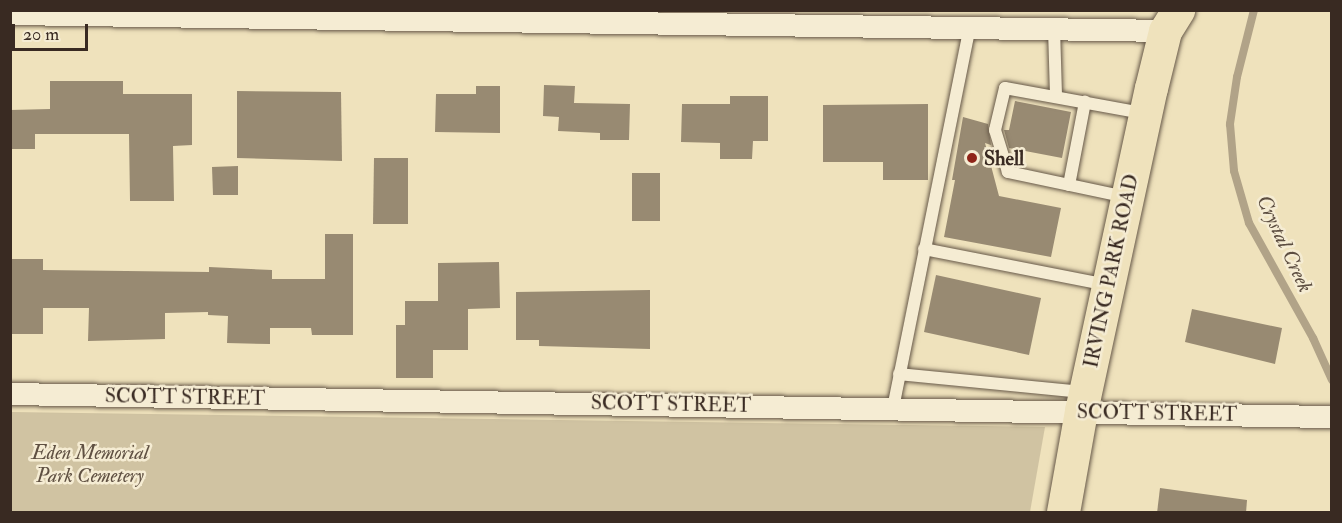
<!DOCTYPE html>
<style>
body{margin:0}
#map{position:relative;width:1342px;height:523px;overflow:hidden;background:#efe2bc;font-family:"IM FELL Double Pica",serif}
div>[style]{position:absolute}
.green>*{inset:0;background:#d0c3a2}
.stream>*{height:8px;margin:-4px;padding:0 4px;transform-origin:4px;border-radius:4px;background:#b1a388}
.building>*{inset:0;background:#988a72}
.roads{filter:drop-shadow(0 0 2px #665848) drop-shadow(0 0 2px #665848)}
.service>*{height:12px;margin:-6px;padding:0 6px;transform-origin:6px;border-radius:6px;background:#f5ecd3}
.minor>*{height:22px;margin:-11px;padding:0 11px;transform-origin:11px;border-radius:11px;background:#f5ecd3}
.primary>*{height:33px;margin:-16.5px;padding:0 16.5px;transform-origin:16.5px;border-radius:16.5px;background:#efe2bc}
.dots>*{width:16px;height:16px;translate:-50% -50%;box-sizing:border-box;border:3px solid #f5ecd3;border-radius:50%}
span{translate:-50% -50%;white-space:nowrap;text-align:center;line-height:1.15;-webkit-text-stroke:5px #f5ecd3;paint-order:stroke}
.poi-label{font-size:20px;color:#392a22;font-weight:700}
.left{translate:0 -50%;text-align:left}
.street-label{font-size:20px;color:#392a22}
.park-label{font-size:20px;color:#5f5042;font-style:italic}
.water-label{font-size:21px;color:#5d4e41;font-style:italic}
.frame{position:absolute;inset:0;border:12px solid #392a22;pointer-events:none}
.scale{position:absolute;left:12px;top:24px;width:76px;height:27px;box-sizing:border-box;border:3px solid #392a22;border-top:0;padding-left:8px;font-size:18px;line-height:21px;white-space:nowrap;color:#392a22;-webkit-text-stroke:4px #f5ecd3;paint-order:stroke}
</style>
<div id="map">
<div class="green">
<i style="clip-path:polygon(11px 412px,1045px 427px,1030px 512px,11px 512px)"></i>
</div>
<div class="stream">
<i style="left:1254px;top:10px;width:69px;rotate:104.2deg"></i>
<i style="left:1237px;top:77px;width:48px;rotate:98.5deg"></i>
<i style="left:1230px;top:124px;width:47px;rotate:85.1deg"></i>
<i style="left:1234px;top:171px;width:54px;rotate:73.9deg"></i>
<i style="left:1249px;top:223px;width:132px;rotate:60.9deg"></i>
<i style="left:1313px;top:338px;width:46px;rotate:65.7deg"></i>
</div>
<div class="building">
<i style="clip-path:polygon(50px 81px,123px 81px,123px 94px,192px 94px,192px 145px,173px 146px,174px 201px,130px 201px,129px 134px,35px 134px,35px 149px,10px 149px,10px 110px,50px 109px)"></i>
<i style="clip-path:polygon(544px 85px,575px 86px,574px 103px,630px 104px,629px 140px,600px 140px,600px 133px,558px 131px,559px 117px,543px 116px)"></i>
<i style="clip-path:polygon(476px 86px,500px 86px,500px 133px,435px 132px,436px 94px,476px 94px)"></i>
<i style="clip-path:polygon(237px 91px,341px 92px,342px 161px,237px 158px)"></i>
<i style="clip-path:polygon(730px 96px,768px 96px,768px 141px,753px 141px,752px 159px,720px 159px,720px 143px,681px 142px,682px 104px,730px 104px)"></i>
<i style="clip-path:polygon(1015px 101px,1071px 112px,1062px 158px,1009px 148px,1004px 130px,1009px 130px)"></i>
<i style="clip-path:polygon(928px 104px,928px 180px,883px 180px,883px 162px,823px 162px,823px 105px)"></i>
<i style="clip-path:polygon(963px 117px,988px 124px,991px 145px,985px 143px,999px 196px,1061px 208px,1051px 257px,944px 237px,955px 180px,952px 180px)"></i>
<i style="clip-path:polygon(374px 158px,408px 158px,408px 224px,373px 224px)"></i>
<i style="clip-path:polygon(238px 166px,238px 195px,213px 195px,212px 167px)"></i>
<i style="clip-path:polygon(632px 173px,660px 173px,660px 221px,632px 221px)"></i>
<i style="clip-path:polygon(325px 234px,353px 234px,353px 335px,312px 335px,311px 328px,270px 328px,270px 344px,227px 343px,228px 316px,208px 315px,208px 312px,165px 313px,165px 339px,88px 341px,89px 308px,43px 308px,43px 334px,10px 334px,10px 259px,43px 259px,43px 270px,209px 272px,209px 267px,272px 270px,272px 279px,325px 279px)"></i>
<i style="clip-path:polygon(499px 262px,500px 308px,468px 309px,468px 350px,433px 350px,433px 378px,396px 378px,396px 325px,405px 325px,405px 301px,438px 301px,438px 263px)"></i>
<i style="clip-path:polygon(936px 275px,1041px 298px,1029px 355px,924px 332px)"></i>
<i style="clip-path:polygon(650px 290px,650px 349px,539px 346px,539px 340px,516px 340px,516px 292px)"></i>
<i style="clip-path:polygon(1192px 309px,1282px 328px,1275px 364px,1185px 342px)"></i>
<i style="clip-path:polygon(1160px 488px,1247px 500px,1246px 513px,1157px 513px)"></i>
</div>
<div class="roads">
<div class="service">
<i style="left:1054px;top:28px;width:69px;rotate:88.3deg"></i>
<i style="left:1069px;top:185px;width:85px;rotate:-79.1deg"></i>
<i style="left:1126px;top:197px;width:121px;rotate:-168deg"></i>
<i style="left:1008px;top:172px;width:44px;rotate:-107.2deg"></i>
<i style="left:995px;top:130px;width:43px;rotate:-76.6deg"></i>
<i style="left:1005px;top:88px;width:140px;rotate:10.3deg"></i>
<i style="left:924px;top:249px;width:187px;rotate:11.1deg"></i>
<i style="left:899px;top:374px;width:186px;rotate:5.6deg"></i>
<i style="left:893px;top:408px;width:389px;rotate:-78.6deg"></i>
</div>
<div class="minor">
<i style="left:10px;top:14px;width:1155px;rotate:0.84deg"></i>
<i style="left:10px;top:394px;width:1322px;rotate:1deg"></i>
</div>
<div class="primary">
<i style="left:1063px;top:512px;width:103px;rotate:-79.9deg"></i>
<i style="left:1081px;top:411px;width:330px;rotate:-77.8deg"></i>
<i style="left:1151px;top:88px;width:59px;rotate:-76.2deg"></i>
<i style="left:1165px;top:31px;width:25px;rotate:-58deg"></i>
</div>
</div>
<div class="dots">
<i style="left:972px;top:158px;background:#8f2418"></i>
</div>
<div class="poi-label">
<span class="left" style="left:984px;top:158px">Shell</span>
</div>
<div class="street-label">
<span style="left:1111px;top:271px;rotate:-78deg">IRVING PARK ROAD</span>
<span style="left:185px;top:397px;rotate:1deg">SCOTT STREET</span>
<span style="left:671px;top:404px;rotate:1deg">SCOTT STREET</span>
<span style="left:1157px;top:413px;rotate:1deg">SCOTT STREET</span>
</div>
<div class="park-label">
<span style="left:90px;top:464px">Eden Memorial<br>Park Cemetery</span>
</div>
<div class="water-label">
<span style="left:1284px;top:244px;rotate:65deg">Crystal Creek</span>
</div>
<div class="frame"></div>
<div class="scale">20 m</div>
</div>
